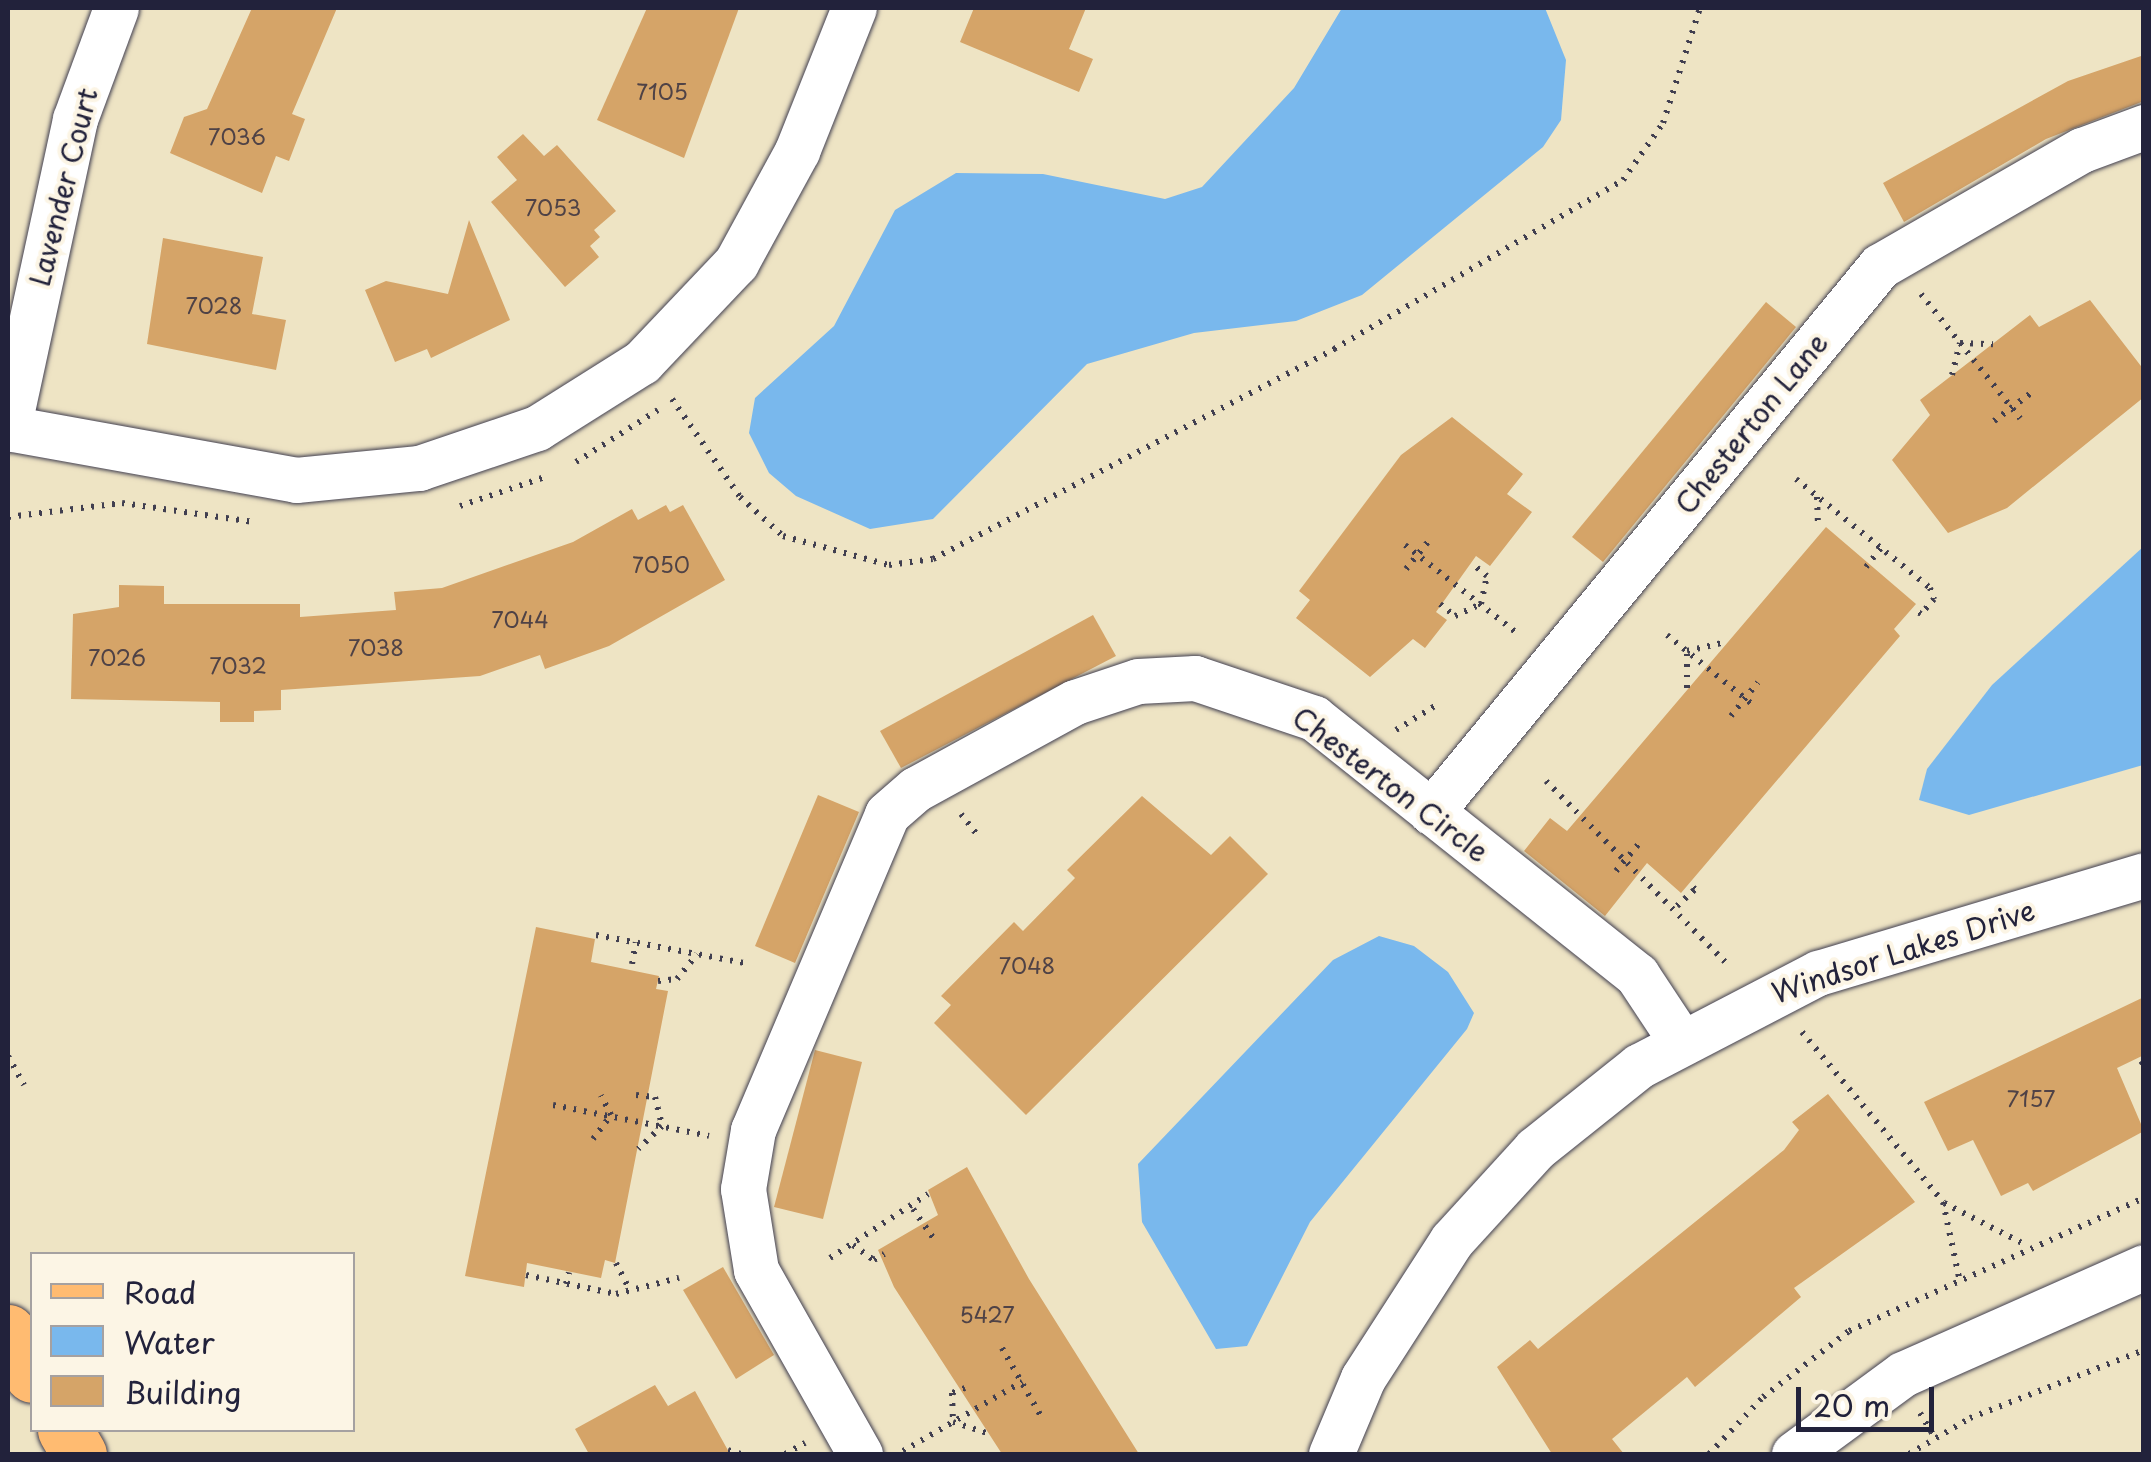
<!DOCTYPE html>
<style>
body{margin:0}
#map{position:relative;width:2151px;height:1462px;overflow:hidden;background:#eee4c4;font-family:"Playpen Sans",sans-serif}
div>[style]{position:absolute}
.water>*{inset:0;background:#79b8ed}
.building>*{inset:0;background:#d5a468}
.path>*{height:6px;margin-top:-3px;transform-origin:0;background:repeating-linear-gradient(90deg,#413f50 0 2.5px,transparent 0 10.5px)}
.roads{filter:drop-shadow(0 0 2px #413f50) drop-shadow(0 0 2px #413f50)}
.minor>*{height:45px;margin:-22.5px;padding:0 22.5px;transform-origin:22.5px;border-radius:22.5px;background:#fff}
.major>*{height:55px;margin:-27.5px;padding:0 27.5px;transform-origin:27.5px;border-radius:27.5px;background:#ffbb71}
span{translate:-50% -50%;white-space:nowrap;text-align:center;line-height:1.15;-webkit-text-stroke:8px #fcf5e5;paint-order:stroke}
.number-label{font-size:22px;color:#4f4246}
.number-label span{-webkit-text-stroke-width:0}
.street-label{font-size:28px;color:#22223b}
.frame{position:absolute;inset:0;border:10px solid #22223b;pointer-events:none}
.legend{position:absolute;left:30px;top:1252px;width:325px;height:180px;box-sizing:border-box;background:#fcf5e5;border:2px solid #a5a1a1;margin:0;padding:12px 18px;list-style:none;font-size:30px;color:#22223b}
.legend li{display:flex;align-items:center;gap:20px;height:50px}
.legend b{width:50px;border:2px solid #a5a1a1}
.scale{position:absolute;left:1796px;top:1387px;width:138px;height:45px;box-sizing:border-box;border:5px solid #22223b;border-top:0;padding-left:12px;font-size:30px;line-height:35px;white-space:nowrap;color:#22223b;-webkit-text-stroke:8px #fcf5e5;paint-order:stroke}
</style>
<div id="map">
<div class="water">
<i style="clip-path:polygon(1342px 8px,1545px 8px,1566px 60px,1561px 120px,1543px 147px,1362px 295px,1296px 321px,1194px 333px,1087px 364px,933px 519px,870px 529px,796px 496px,769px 473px,749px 433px,755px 398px,834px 326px,895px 210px,956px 173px,1043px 174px,1165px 199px,1202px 187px,1294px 88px)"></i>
<i style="clip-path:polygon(2143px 547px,2143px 765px,1969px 815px,1919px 800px,1927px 769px,1992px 685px)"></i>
<i style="clip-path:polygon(1379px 936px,1414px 946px,1448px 972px,1474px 1013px,1467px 1029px,1310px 1222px,1247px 1346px,1216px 1349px,1142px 1222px,1138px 1164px,1333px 960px)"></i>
</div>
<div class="building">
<i style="clip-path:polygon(252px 8px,337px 8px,292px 114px,305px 119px,289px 161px,276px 156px,262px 193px,170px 153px,184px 117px,207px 109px)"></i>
<i style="clip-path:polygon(647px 8px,739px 8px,684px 158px,597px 120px)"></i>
<i style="clip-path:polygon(974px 8px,1086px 8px,1069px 49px,1093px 59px,1079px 92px,960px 42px)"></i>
<i style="clip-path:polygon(2144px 55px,2144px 101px,2046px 139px,1904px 222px,1883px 183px,2068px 81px)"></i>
<i style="clip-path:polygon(523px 134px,544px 156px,557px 145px,616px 211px,594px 230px,600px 237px,590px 246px,599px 257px,565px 287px,491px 202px,517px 180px,497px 157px)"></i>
<i style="clip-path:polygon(469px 220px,510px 320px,431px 358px,427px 349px,395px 362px,365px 290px,386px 281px,448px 294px)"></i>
<i style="clip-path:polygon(163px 238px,263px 257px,252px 314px,286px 320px,276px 370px,147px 344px)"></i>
<i style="clip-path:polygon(2090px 300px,2144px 370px,2144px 397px,2007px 508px,1948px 533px,1892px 460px,1930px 415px,1920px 400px,2030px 315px,2039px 327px)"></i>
<i style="clip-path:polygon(1766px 302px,1796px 327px,1603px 562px,1572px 537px)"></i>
<i style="clip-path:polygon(1452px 417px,1523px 474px,1507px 494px,1532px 512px,1490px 566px,1476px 556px,1436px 612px,1447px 620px,1425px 648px,1413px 639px,1370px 677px,1296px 618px,1310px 600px,1299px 591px,1401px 455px)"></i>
<i style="clip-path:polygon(666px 505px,670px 512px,683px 505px,725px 580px,609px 646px,545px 669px,540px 655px,480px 676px,281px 690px,281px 710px,254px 711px,254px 722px,220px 722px,220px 702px,71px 699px,73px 614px,119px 607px,119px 585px,164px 586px,164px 604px,300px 604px,300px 617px,396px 610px,394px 592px,442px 588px,573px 542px,632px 509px,638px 520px)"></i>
<i style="clip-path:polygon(1826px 527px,1916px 604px,1894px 629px,1900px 636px,1681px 893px,1647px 863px,1605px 916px,1524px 851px,1550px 818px,1567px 831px)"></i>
<i style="clip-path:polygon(1093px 615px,1116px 656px,901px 768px,880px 731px)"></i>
<i style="clip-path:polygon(818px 795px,859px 812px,795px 963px,755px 946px)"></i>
<i style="clip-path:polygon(1142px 796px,1211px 855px,1230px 836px,1268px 874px,1026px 1115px,934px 1023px,951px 1005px,941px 996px,1014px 922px,1023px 931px,1075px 878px,1067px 870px)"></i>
<i style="clip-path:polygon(536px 927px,595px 939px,591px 962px,659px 976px,656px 989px,668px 991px,615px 1263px,605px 1260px,601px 1278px,527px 1263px,524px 1287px,465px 1276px)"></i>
<i style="clip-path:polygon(2144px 997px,2144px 1055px,2117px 1068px,2144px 1131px,2033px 1191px,2028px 1183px,2001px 1196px,1973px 1140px,1948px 1151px,1924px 1102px)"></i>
<i style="clip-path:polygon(815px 1050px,862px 1062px,823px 1219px,774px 1207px)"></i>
<i style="clip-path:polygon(1828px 1094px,1915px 1202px,1794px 1288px,1801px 1297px,1695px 1387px,1687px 1377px,1612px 1439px,1624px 1454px,1552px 1454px,1497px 1367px,1530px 1340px,1538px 1349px,1784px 1150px,1799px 1130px,1792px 1122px)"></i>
<i style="clip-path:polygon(967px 1167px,1029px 1279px,1139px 1454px,1002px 1454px,894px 1287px,878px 1250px,938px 1215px,928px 1190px)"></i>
<i style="clip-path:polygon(723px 1267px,774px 1355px,736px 1379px,683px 1290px)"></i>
<i style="clip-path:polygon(655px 1385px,668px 1406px,695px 1391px,730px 1454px,589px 1454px,575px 1429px)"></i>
</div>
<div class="path">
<i style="left:1921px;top:294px;width:159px;rotate:51.4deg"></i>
<i style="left:1952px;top:375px;width:33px;rotate:-76deg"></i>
<i style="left:1960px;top:343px;width:33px;rotate:2deg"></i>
<i style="left:672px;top:399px;width:119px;rotate:55.2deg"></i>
<i style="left:740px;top:497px;width:58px;rotate:42.2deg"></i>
<i style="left:783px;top:536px;width:110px;rotate:15.3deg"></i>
<i style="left:889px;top:565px;width:44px;rotate:-7.8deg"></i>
<i style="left:933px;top:559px;width:453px;rotate:-27.6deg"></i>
<i style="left:1334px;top:349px;width:335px;rotate:-30.3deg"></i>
<i style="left:1623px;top:180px;width:70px;rotate:-54.9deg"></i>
<i style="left:1663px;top:123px;width:121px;rotate:-72.2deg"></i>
<i style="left:1994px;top:421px;width:46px;rotate:-37.1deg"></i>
<i style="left:576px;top:462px;width:97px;rotate:-32.4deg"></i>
<i style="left:1796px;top:479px;width:173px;rotate:39.1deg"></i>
<i style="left:1930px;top:588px;width:12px;rotate:70deg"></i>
<i style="left:1934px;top:599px;width:20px;rotate:131deg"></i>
<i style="left:1921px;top:614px;width:9px;rotate:-148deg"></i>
<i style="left:1817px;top:497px;width:28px;rotate:88deg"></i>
<i style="left:460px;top:506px;width:87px;rotate:-18.9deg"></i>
<i style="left:8px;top:517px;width:115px;rotate:-7deg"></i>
<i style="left:122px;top:503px;width:133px;rotate:8.2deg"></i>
<i style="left:1405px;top:545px;width:144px;rotate:38.2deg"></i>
<i style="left:1866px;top:567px;width:24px;rotate:-52deg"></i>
<i style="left:1406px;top:569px;width:41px;rotate:-50.9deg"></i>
<i style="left:1440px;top:604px;width:19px;rotate:39deg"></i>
<i style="left:1455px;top:616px;width:29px;rotate:-25deg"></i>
<i style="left:1481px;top:604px;width:29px;rotate:-78deg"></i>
<i style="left:1487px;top:576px;width:16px;rotate:-140deg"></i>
<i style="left:1667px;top:635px;width:111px;rotate:39.1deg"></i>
<i style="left:1687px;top:688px;width:37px;rotate:-90deg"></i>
<i style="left:1687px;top:651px;width:35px;rotate:-13deg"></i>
<i style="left:1731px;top:716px;width:43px;rotate:-51.5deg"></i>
<i style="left:1396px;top:730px;width:49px;rotate:-31.8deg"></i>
<i style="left:1546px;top:781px;width:262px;rotate:45.3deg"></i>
<i style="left:961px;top:814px;width:24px;rotate:52deg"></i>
<i style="left:1616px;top:871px;width:38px;rotate:-50deg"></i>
<i style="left:1677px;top:906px;width:25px;rotate:-43deg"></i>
<i style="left:1695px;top:889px;width:8px;rotate:-140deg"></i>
<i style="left:596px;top:935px;width:157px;rotate:10.7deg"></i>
<i style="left:632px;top:964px;width:22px;rotate:-80deg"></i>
<i style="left:658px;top:981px;width:19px;rotate:-6deg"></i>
<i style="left:677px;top:979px;width:32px;rotate:-51deg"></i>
<i style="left:1802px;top:1032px;width:221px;rotate:50.3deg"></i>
<i style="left:1943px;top:1202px;width:77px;rotate:78deg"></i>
<i style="left:8px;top:1056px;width:33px;rotate:61deg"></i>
<i style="left:2141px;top:1061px;width:5px;rotate:53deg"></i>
<i style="left:636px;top:1095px;width:19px;rotate:6deg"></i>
<i style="left:655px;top:1097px;width:30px;rotate:76deg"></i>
<i style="left:662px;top:1126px;width:33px;rotate:136deg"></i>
<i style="left:553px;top:1105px;width:159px;rotate:11.2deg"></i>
<i style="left:593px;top:1139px;width:30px;rotate:-53deg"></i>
<i style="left:611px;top:1115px;width:22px;rotate:-117deg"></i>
<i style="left:1944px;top:1203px;width:94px;rotate:27.1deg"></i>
<i style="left:913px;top:1209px;width:35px;rotate:55deg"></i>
<i style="left:853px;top:1245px;width:26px;rotate:36deg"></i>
<i style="left:874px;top:1260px;width:12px;rotate:-31deg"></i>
<i style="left:830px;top:1258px;width:117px;rotate:-33.1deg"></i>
<i style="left:616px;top:1263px;width:31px;rotate:63deg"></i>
<i style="left:526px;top:1275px;width:92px;rotate:11.9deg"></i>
<i style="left:616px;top:1294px;width:65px;rotate:-14.3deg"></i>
<i style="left:566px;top:1284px;width:12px;rotate:-76deg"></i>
<i style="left:1002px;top:1348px;width:78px;rotate:60.2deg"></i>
<i style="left:965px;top:1388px;width:14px;rotate:159deg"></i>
<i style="left:952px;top:1393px;width:29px;rotate:88deg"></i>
<i style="left:953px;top:1422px;width:38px;rotate:18deg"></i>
<i style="left:1920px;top:1413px;width:29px;rotate:59deg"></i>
<i style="left:728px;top:1450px;width:14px;rotate:17deg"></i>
<i style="left:903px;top:1451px;width:138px;rotate:-30.1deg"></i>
<i style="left:785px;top:1454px;width:23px;rotate:-29deg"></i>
<i style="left:1709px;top:1454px;width:79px;rotate:-46.5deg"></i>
<i style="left:1763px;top:1397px;width:108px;rotate:-37.5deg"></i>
<i style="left:1849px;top:1331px;width:324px;rotate:-24.3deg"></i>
<i style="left:1909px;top:1454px;width:71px;rotate:-30.5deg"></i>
<i style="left:1970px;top:1418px;width:187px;rotate:-21.3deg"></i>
</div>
<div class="roads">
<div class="minor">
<i style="left:8px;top:428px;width:293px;rotate:10.2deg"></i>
<i style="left:296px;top:480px;width:124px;rotate:-5.6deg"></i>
<i style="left:419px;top:468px;width:125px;rotate:-18.7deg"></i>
<i style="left:537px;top:428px;width:124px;rotate:-32.2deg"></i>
<i style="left:642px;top:362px;width:137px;rotate:-46.5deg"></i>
<i style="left:736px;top:263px;width:128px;rotate:-61.4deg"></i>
<i style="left:797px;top:151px;width:154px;rotate:-68.3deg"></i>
<i style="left:8px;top:429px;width:317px;rotate:-77.8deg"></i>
<i style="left:75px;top:119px;width:118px;rotate:-69.7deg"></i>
<i style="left:1431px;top:812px;width:707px;rotate:-50.57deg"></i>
<i style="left:1880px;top:266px;width:233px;rotate:-29.9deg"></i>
<i style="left:2082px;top:150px;width:66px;rotate:-20.4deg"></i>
<i style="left:860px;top:1454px;width:211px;rotate:-119.5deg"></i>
<i style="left:756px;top:1270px;width:82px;rotate:-99.1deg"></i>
<i style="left:743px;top:1189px;width:60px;rotate:-80.4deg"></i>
<i style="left:753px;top:1130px;width:343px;rotate:-67deg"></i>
<i style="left:887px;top:814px;width:38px;rotate:-41deg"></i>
<i style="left:916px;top:789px;width:181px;rotate:-28.7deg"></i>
<i style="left:1075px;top:702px;width:66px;rotate:-18.4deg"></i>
<i style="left:1138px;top:681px;width:57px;rotate:-3deg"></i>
<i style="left:1195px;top:678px;width:126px;rotate:18.6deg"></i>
<i style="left:1314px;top:718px;width:413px;rotate:38.5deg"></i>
<i style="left:1637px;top:975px;width:78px;rotate:56.5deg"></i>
<i style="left:1331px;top:1454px;width:82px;rotate:-67.2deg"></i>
<i style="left:1363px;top:1378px;width:164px;rotate:-57.2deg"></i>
<i style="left:1452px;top:1240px;width:123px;rotate:-47.6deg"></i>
<i style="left:1535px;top:1149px;width:133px;rotate:-38.6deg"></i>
<i style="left:1639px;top:1066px;width:202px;rotate:-27.5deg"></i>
<i style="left:1818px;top:973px;width:340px;rotate:-16.7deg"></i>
<i style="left:1794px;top:1454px;width:135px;rotate:-36.3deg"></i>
<i style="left:1903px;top:1374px;width:264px;rotate:-23.9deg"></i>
</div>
<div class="major">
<i style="left:8px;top:1332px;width:49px;rotate:60.8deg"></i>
<i style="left:65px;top:1430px;width:28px;rotate:60deg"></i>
</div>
</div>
<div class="number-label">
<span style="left:662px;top:91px">7105</span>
<span style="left:237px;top:136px">7036</span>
<span style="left:553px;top:207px">7053</span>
<span style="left:214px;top:305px">7028</span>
<span style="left:661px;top:564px">7050</span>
<span style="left:520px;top:619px">7044</span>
<span style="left:376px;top:647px">7038</span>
<span style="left:117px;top:657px">7026</span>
<span style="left:238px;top:665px">7032</span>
<span style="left:1027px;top:965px">7048</span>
<span style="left:2031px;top:1098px">7157</span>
<span style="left:987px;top:1314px">5427</span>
</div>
<div class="street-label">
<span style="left:63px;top:187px;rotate:-76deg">Lavender Court</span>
<span style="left:1751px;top:423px;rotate:-51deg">Chesterton Lane</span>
<span style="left:1391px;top:784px;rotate:37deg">Chesterton Circle</span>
<span style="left:1903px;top:951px;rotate:-18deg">Windsor Lakes Drive</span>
</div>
<div class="frame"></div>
<ul class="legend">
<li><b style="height:12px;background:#ffbb71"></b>Road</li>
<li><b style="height:28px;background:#79b8ed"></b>Water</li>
<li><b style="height:28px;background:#d5a468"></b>Building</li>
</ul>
<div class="scale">20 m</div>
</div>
